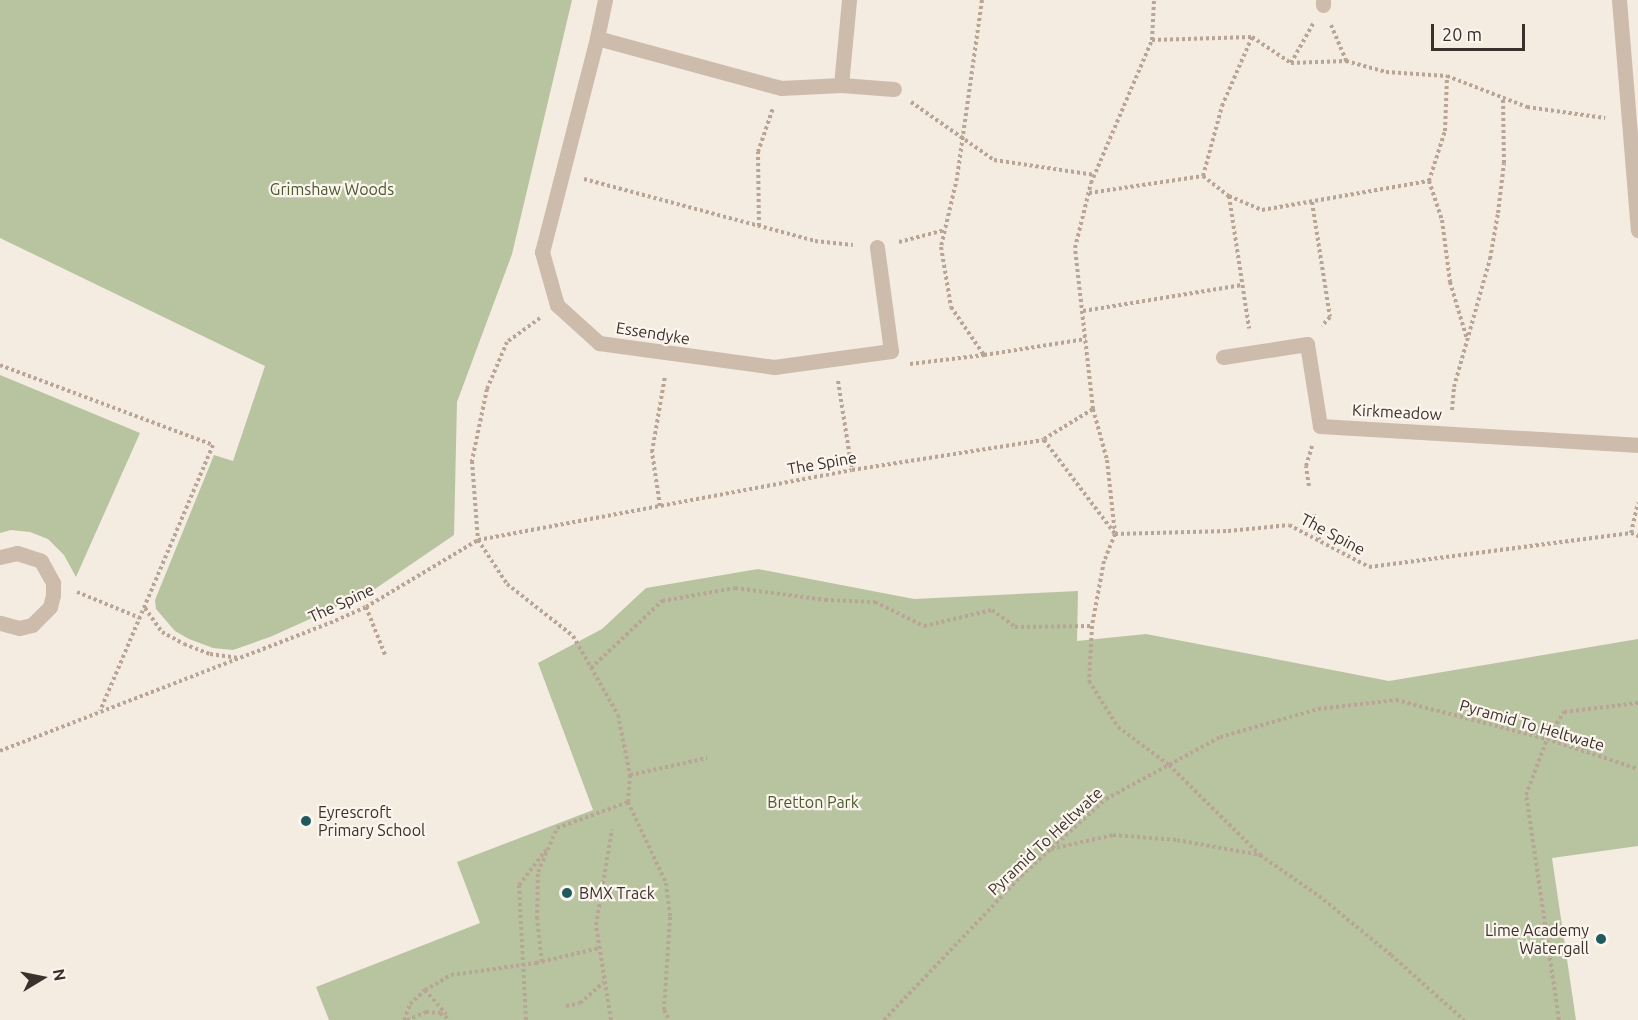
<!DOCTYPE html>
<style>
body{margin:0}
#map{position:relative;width:1638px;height:1020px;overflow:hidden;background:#f4ebe1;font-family:Ubuntu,sans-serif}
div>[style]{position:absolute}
.green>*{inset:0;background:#b8c4a0}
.path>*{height:4px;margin-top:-2px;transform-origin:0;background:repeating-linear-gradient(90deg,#b9a596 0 3px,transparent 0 6px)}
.street>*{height:15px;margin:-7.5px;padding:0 7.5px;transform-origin:7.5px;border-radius:7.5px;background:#cdbbac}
.dots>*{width:16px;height:16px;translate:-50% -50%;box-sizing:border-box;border:3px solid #fbf5ee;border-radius:50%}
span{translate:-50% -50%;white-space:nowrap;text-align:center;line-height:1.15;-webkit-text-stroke:4.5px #fbf5ee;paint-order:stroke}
.park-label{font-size:16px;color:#4a5a2e}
.street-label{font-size:16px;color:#3b302b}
.poi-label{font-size:16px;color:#3b302b}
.left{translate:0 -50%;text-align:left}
.right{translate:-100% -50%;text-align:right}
.north{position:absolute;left:12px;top:948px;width:60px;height:60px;-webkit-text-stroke:4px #fbf5ee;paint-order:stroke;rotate:80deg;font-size:16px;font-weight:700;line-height:24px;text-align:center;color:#3b302b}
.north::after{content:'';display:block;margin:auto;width:21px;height:27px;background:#3b302b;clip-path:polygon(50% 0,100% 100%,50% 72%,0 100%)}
.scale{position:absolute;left:1431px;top:24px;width:94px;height:27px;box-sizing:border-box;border:3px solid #3b302b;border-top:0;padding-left:8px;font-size:18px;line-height:21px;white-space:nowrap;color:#3b302b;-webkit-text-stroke:4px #fbf5ee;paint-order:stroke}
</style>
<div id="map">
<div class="green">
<i style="clip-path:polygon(0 0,572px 0,512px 254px,457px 402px,454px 535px,372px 591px,270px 637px,233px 650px,213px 648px,189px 639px,175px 631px,156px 609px,155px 600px,214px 455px,233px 461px,265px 366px,0 238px)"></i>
<i style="clip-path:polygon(0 375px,140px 433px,76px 577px,64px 555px,48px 539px,30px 532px,11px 530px,0 533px)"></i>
<i style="clip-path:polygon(758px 569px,914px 599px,1078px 591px,1077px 641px,1146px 634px,1389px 681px,1638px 639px,1638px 846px,1552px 858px,1576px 1020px,329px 1020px,316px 987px,480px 923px,457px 862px,593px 810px,538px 663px,602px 629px,646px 588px)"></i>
</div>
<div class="path">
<i style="left:982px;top:0;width:180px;rotate:98deg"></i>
<i style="left:957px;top:178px;width:71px;rotate:103.1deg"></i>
<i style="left:941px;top:247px;width:61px;rotate:80.5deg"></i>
<i style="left:951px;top:307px;width:58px;rotate:55.5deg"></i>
<i style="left:984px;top:355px;width:103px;rotate:-8.9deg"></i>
<i style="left:1331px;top:25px;width:39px;rotate:67deg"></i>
<i style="left:1152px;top:40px;width:100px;rotate:-1.7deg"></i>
<i style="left:1252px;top:37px;width:47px;rotate:33.7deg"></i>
<i style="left:1291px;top:63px;width:55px;rotate:-2.1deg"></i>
<i style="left:1346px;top:61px;width:41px;rotate:15.4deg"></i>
<i style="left:1386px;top:72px;width:61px;rotate:3.8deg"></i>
<i style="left:1447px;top:76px;width:86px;rotate:21.2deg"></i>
<i style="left:1527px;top:107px;width:79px;rotate:8deg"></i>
<i style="left:1291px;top:63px;width:45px;rotate:-60.6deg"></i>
<i style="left:911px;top:102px;width:101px;rotate:34.9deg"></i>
<i style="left:994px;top:160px;width:102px;rotate:8.4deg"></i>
<i style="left:1203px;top:176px;width:33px;rotate:38deg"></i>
<i style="left:1229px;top:196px;width:134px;rotate:81.4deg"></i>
<i style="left:584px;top:179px;width:239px;rotate:15deg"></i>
<i style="left:815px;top:241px;width:38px;rotate:6deg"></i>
<i style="left:1429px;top:181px;width:41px;rotate:71.6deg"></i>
<i style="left:1442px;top:220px;width:63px;rotate:82.6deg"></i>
<i style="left:1450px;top:282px;width:59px;rotate:73.4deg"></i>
<i style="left:1089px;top:193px;width:115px;rotate:-8.5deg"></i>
<i style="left:1203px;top:176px;width:73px;rotate:-74.8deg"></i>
<i style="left:1222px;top:106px;width:75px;rotate:-66.5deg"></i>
<i style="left:1229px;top:196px;width:36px;rotate:23deg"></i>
<i style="left:1262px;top:210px;width:169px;rotate:-9.9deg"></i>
<i style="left:1429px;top:181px;width:52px;rotate:-72.3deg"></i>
<i style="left:1445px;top:131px;width:55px;rotate:-87.9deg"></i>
<i style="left:1312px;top:202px;width:116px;rotate:81.1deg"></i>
<i style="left:1330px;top:317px;width:12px;rotate:132deg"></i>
<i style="left:759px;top:226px;width:74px;rotate:-90.8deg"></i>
<i style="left:758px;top:152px;width:46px;rotate:-71.2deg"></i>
<i style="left:899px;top:242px;width:48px;rotate:-14.6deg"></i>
<i style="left:1083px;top:311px;width:161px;rotate:-9.3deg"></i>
<i style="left:540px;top:318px;width:41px;rotate:144deg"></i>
<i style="left:507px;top:342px;width:51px;rotate:113.1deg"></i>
<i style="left:487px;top:389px;width:74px;rotate:101.8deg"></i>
<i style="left:472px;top:461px;width:79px;rotate:85.7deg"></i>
<i style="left:478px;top:540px;width:53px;rotate:56.6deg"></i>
<i style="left:507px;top:584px;width:84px;rotate:38.2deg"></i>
<i style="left:573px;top:636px;width:91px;rotate:60.3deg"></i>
<i style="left:618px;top:715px;width:61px;rotate:78.7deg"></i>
<i style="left:630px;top:775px;width:27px;rotate:94deg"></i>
<i style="left:628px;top:802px;width:89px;rotate:64.9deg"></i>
<i style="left:666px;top:883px;width:34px;rotate:83deg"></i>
<i style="left:670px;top:917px;width:93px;rotate:93.7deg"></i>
<i style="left:664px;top:1010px;width:11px;rotate:63deg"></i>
<i style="left:910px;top:364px;width:75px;rotate:-6.9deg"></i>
<i style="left:0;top:365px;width:228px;rotate:20.6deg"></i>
<i style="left:213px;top:445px;width:289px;rotate:113deg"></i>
<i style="left:838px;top:381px;width:90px;rotate:81.1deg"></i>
<i style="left:1093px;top:409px;width:53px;rotate:74.6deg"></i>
<i style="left:1107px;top:460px;width:74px;rotate:83.8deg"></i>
<i style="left:1115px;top:534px;width:29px;rotate:112deg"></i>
<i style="left:1104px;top:561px;width:66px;rotate:100.5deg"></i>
<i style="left:1092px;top:626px;width:55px;rotate:93.1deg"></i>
<i style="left:1089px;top:681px;width:54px;rotate:57.8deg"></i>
<i style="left:1118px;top:727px;width:64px;rotate:36.7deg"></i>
<i style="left:1169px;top:765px;width:128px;rotate:44.7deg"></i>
<i style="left:1452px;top:410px;width:23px;rotate:-85deg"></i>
<i style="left:1454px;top:387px;width:133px;rotate:-74.3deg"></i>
<i style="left:1490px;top:259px;width:47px;rotate:-80.1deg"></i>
<i style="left:1498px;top:213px;width:50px;rotate:-83.2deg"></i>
<i style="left:1504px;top:163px;width:64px;rotate:-90.9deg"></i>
<i style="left:1044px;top:439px;width:57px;rotate:-31.5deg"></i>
<i style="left:1093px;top:409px;width:162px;rotate:-96.4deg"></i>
<i style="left:1075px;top:248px;width:67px;rotate:-76.2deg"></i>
<i style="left:1091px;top:183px;width:155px;rotate:-66.9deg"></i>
<i style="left:1152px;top:40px;width:40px;rotate:-87.1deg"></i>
<i style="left:1309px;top:486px;width:20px;rotate:-99deg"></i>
<i style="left:1306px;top:466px;width:21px;rotate:-73deg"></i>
<i style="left:660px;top:506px;width:55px;rotate:-98.4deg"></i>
<i style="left:652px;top:452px;width:77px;rotate:-80.3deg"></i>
<i style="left:1314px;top:514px;width:26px;rotate:79deg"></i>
<i style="left:1631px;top:533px;width:31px;rotate:-77deg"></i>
<i style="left:77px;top:592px;width:68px;rotate:22.4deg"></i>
<i style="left:366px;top:607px;width:52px;rotate:68.4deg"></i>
<i style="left:145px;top:608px;width:29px;rotate:55deg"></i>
<i style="left:162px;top:632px;width:25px;rotate:29deg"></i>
<i style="left:184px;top:644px;width:28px;rotate:21deg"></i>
<i style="left:210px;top:654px;width:27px;rotate:8deg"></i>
<i style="left:591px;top:668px;width:98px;rotate:-43.3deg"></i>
<i style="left:662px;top:601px;width:74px;rotate:-10.1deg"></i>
<i style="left:735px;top:588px;width:91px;rotate:7.6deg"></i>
<i style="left:825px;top:600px;width:50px;rotate:2.3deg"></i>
<i style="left:875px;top:602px;width:55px;rotate:26.1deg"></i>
<i style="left:924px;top:626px;width:70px;rotate:-13.2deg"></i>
<i style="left:992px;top:610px;width:29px;rotate:36deg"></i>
<i style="left:1015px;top:627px;width:77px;rotate:-0.7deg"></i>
<i style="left:0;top:751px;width:354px;rotate:-21.2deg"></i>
<i style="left:330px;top:623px;width:39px;rotate:-24deg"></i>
<i style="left:366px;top:607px;width:131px;rotate:-30.9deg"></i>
<i style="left:478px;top:540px;width:380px;rotate:-10.6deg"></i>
<i style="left:852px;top:470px;width:194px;rotate:-8.9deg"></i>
<i style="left:1044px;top:440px;width:118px;rotate:52.9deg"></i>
<i style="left:1115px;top:534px;width:113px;rotate:-1.5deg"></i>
<i style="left:1228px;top:531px;width:61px;rotate:-5.6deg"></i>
<i style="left:1289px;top:525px;width:90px;rotate:27.7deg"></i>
<i style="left:1369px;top:567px;width:264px;rotate:-7.4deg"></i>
<i style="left:1631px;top:533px;width:8px;rotate:23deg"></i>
<i style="left:630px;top:775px;width:79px;rotate:-12.4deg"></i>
<i style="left:1051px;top:849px;width:64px;rotate:-12.7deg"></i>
<i style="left:1113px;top:835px;width:64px;rotate:4.5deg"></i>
<i style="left:1177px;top:840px;width:84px;rotate:10.2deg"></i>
<i style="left:1260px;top:855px;width:72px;rotate:34.8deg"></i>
<i style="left:1319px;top:896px;width:93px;rotate:39.3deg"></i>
<i style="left:1391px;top:955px;width:98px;rotate:41.7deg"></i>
<i style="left:542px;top:962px;width:43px;rotate:-96.6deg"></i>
<i style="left:537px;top:919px;width:47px;rotate:-88.8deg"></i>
<i style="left:538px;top:872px;width:48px;rotate:-66.6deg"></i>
<i style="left:557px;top:828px;width:76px;rotate:-20.1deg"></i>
<i style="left:425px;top:990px;width:32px;rotate:49deg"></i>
<i style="left:566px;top:1006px;width:14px;rotate:-12deg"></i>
<i style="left:580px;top:1003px;width:32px;rotate:-41deg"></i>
<i style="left:404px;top:1020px;width:17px;rotate:-69deg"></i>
<i style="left:410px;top:1004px;width:21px;rotate:-43deg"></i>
<i style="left:425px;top:990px;width:30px;rotate:-30deg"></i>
<i style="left:451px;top:975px;width:86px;rotate:-8deg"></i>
<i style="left:536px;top:963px;width:65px;rotate:-13.4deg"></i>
<i style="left:407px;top:1020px;width:21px;rotate:-23deg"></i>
<i style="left:426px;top:1012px;width:14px;rotate:4deg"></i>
<i style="left:440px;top:1013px;width:12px;rotate:35deg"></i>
<i style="left:526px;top:1020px;width:135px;rotate:-93deg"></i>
<i style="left:519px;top:885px;width:44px;rotate:-52.4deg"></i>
<i style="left:611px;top:1020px;width:96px;rotate:-99deg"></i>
<i style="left:596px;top:925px;width:97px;rotate:-80.5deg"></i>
<i style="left:884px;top:1020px;width:199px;rotate:-46.4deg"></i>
<i style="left:1021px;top:876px;width:115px;rotate:-42.2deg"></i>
<i style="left:1106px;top:799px;width:130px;rotate:-28.5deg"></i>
<i style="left:1220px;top:737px;width:102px;rotate:-15.9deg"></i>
<i style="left:1318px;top:709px;width:79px;rotate:-6.6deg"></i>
<i style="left:1396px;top:700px;width:156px;rotate:14.5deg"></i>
<i style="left:1547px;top:739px;width:96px;rotate:18.2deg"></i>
<i style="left:1559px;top:1020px;width:227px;rotate:-98.3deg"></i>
<i style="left:1526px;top:795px;width:60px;rotate:-69.4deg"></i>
<i style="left:1547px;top:739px;width:32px;rotate:-58deg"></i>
<i style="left:1564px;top:712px;width:75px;rotate:-6.9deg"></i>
</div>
<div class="street">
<i style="left:605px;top:0;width:39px;rotate:102deg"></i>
<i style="left:597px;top:38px;width:191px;rotate:15.2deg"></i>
<i style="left:781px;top:88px;width:60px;rotate:-2.9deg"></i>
<i style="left:841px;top:85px;width:53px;rotate:4.3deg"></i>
<i style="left:1619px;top:0;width:231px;rotate:85.3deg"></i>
<i style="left:1323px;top:5px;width:5px;rotate:-90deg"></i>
<i style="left:597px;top:38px;width:221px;rotate:104.4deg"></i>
<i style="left:542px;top:252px;width:55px;rotate:74.2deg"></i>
<i style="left:557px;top:305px;width:57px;rotate:42.1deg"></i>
<i style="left:599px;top:343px;width:177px;rotate:7.8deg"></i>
<i style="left:774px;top:367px;width:118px;rotate:-7.8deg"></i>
<i style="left:891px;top:351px;width:105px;rotate:-97.7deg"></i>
<i style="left:841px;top:85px;width:85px;rotate:-84.6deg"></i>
<i style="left:1223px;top:357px;width:85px;rotate:-8.8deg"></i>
<i style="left:1307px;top:344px;width:83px;rotate:81deg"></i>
<i style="left:1320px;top:426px;width:319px;rotate:3.4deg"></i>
<i style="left:0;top:557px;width:17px;rotate:-13deg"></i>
<i style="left:17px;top:553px;width:25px;rotate:18deg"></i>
<i style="left:41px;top:561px;width:25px;rotate:61deg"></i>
<i style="left:53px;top:583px;width:12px;rotate:90deg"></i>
<i style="left:53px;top:595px;width:12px;rotate:104deg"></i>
<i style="left:50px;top:607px;width:25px;rotate:135deg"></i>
<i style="left:32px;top:625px;width:13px;rotate:167deg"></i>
<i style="left:19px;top:628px;width:20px;rotate:-165deg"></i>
</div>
<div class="dots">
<i style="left:306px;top:821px;background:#1f5a5e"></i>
<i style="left:567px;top:893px;background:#1f5a5e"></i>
<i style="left:1601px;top:939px;background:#1f5a5e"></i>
</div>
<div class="park-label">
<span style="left:332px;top:189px">Grimshaw Woods</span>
<span style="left:813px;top:802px">Bretton Park</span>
</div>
<div class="street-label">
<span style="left:653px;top:333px;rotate:9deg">Essendyke</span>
<span style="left:1397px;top:412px;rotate:3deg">Kirkmeadow</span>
<span style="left:822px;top:463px;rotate:-10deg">The Spine</span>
<span style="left:1333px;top:534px;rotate:28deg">The Spine</span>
<span style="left:341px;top:603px;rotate:-25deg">The Spine</span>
<span style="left:1532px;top:725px;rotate:16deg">Pyramid To Heltwate</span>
<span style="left:1045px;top:841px;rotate:-43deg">Pyramid To Heltwate</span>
</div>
<div class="poi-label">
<span class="left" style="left:318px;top:821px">Eyrescroft<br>Primary School</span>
<span class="left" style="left:579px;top:893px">BMX Track</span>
<span class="right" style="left:1589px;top:939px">Lime Academy<br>Watergall</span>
</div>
<div class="north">N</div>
<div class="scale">20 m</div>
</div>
